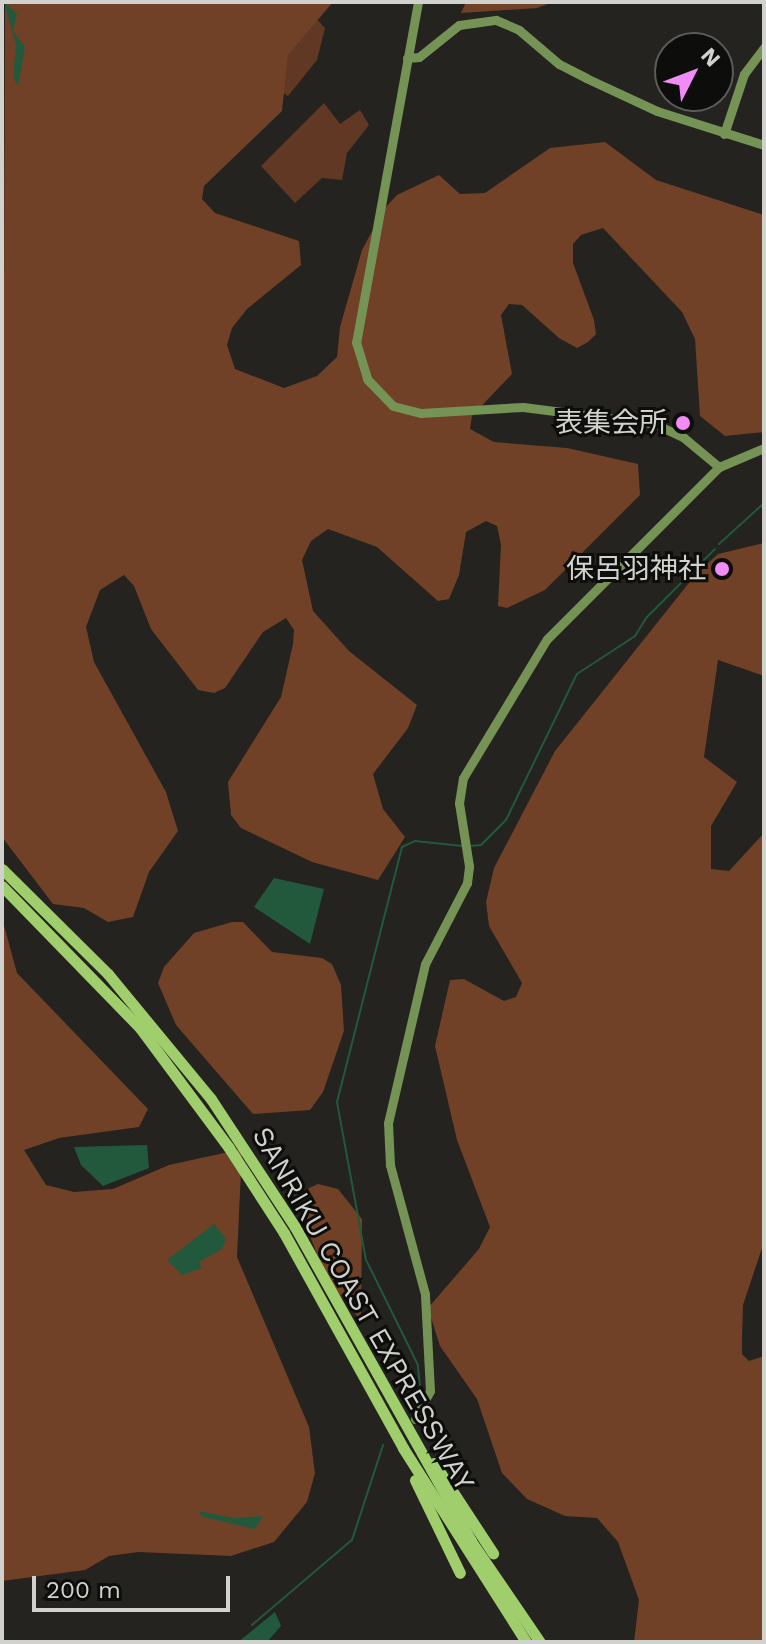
<!DOCTYPE html>
<meta charset="utf-8">
<style>
body{margin:0}
#map{position:relative;width:766px;height:1644px;overflow:hidden;background:#24231f;font-family:"Work Sans","Noto Sans JP",sans-serif}
div>[style]{position:absolute}
.green>*{inset:0;background:#613823}
.forest>*{inset:0;background:#704027}
.water>*{inset:0;background:#22593c}
.stream>*{height:2px;margin:-1px;padding:0 1px;transform-origin:1px;border-radius:1px;background:#22593c}
.secondary>*{height:9px;margin:-4.5px;padding:0 4.5px;transform-origin:4.5px;border-radius:4.5px;background:#759355}
.highway>*{height:11px;margin:-5.5px;padding:0 5.5px;transform-origin:5.5px;border-radius:5.5px;background:#a0ce6c}
.dots>*{width:22px;height:22px;translate:-50% -50%;box-sizing:border-box;border:4px solid #0d0d0b;border-radius:50%}
span{translate:-50% -50%;white-space:nowrap;text-align:center;line-height:1.15;-webkit-text-stroke:6px #0d0d0b;paint-order:stroke}
.poi-label{font-size:28px;color:#d1d1ce}
.right{translate:-100% -50%;text-align:right}
.street-label{font-size:28px;color:#d1d1ce}
.frame{position:absolute;inset:0;border:4px solid #d1d1ce;pointer-events:none}
.north{position:absolute;left:654px;top:32px;width:80px;height:80px;box-sizing:border-box;background:#0d0d0b;border:2px solid #5b5b59;border-radius:50%;rotate:48deg;font-size:22px;font-weight:700;line-height:32px;text-align:center;color:#d1d1ce}
.north::after{content:'';display:block;margin:auto;width:28px;height:36px;background:#f18bf5;clip-path:polygon(50% 0,100% 100%,50% 72%,0 100%)}
.scale{position:absolute;left:32px;top:1576px;width:198px;height:36px;box-sizing:border-box;border:4px solid #d1d1ce;border-top:0;padding-left:10px;font-size:24px;line-height:28px;white-space:nowrap;color:#d1d1ce;-webkit-text-stroke:6px #0d0d0b;paint-order:stroke}
</style>
<div id="map">
<div class="green">
<i style="clip-path:polygon(301px 2px,325px 28px,317px 60px,288px 96px,251px 76px)"></i>
<i style="clip-path:polygon(324px 103px,340px 124px,360px 110px,369px 125px,347px 153px,342px 180px,322px 178px,295px 203px,261px 166px)"></i>
</div>
<div class="forest">
<i style="clip-path:polygon(5px 2px,333px 2px,288px 55px,282px 111px,204px 186px,202px 199px,215px 213px,299px 241px,301px 265px,247px 309px,232px 328px,227px 345px,235px 369px,284px 388px,317px 376px,337px 357px,340px 327px,362px 250px,384px 209px,397px 195px,439px 175px,460px 194px,485px 193px,550px 148px,605px 142px,656px 180px,764px 215px,764px 432px,725px 436px,700px 416px,695px 339px,682px 312px,603px 228px,581px 235px,573px 244px,573px 263px,594px 320px,596px 334px,588px 342px,577px 348px,559px 338px,522px 305px,509px 304px,501px 315px,512px 374px,472px 416px,470px 429px,494px 442px,567px 448px,638px 464px,640px 495px,545px 590px,507px 608px,498px 606px,501px 545px,497px 526px,486px 521px,466px 532px,459px 575px,449px 599px,438px 601px,377px 547px,328px 529px,311px 541px,302px 560px,313px 611px,349px 651px,417px 705px,408px 728px,373px 774px,383px 809px,405px 837px,378px 880px,312px 862px,241px 828px,231px 815px,228px 782px,281px 697px,293px 644px,294px 630px,286px 618px,263px 632px,225px 688px,214px 693px,198px 690px,151px 629px,134px 586px,124px 575px,100px 590px,86px 627px,94px 662px,166px 792px,178px 831px,149px 872px,133px 917px,108px 922px,84px 908px,53px 904px,2px 837px)"></i>
<i style="clip-path:polygon(466px 2px,553px 2px,537px 8px,461px 13px)"></i>
<i style="clip-path:polygon(764px 543px,764px 676px,718px 660px,704px 757px,737px 782px,711px 826px,711px 869px,729px 871px,764px 833px,764px 1242px,743px 1305px,742px 1337px,742px 1354px,749px 1361px,764px 1356px,764px 1642px,634px 1642px,639px 1600px,618px 1542px,597px 1518px,565px 1516px,527px 1499px,502px 1473px,477px 1399px,440px 1346px,428px 1308px,479px 1249px,490px 1227px,457px 1140px,435px 1046px,450px 980px,464px 979px,504px 1001px,516px 997px,522px 983px,489px 926px,486px 902px,494px 868px,555px 751px,696px 574px,718px 554px)"></i>
<i style="clip-path:polygon(2px 918px,17px 973px,148px 1109px,139px 1127px,59px 1138px,24px 1150px,46px 1185px,74px 1192px,113px 1189px,169px 1165px,242px 1149px,237px 1257px,309px 1427px,315px 1473px,307px 1502px,274px 1542px,231px 1556px,138px 1552px,109px 1556px,85px 1570px,2px 1581px)"></i>
<i style="clip-path:polygon(232px 922px,243px 922px,272px 952px,322px 958px,332px 964px,341px 985px,344px 1031px,323px 1092px,310px 1110px,253px 1114px,176px 1025px,158px 983px,164px 967px,194px 933px)"></i>
<i style="clip-path:polygon(318px 1184px,338px 1189px,362px 1219px,361px 1321px,326px 1277px,294px 1195px)"></i>
</div>
<div class="water">
<i style="clip-path:polygon(4px 2px,17px 14px,13px 31px,25px 47px,18px 86px,13px 77px,16px 45px)"></i>
<i style="clip-path:polygon(274px 878px,324px 889px,310px 944px,254px 907px)"></i>
<i style="clip-path:polygon(147px 1145px,149px 1168px,103px 1186px,81px 1165px,74px 1147px)"></i>
<i style="clip-path:polygon(214px 1224px,226px 1239px,222px 1249px,199px 1262px,202px 1268px,182px 1275px,167px 1260px)"></i>
<i style="clip-path:polygon(198px 1511px,233px 1518px,263px 1516px,255px 1529px,203px 1517px)"></i>
<i style="clip-path:polygon(275px 1612px,281px 1626px,267px 1642px,238px 1642px)"></i>
</div>
<div class="stream">
<i style="left:719px;top:544px;width:61px;rotate:-42.3deg"></i>
<i style="left:470px;top:846px;width:11px;rotate:-5deg"></i>
<i style="left:481px;top:845px;width:35px;rotate:-45deg"></i>
<i style="left:506px;top:820px;width:162px;rotate:-64.1deg"></i>
<i style="left:577px;top:674px;width:69px;rotate:-33.2deg"></i>
<i style="left:635px;top:636px;width:22px;rotate:-58deg"></i>
<i style="left:647px;top:617px;width:96px;rotate:-45deg"></i>
<i style="left:414px;top:1404px;width:11px;rotate:-49deg"></i>
<i style="left:421px;top:1396px;width:31px;rotate:-96deg"></i>
<i style="left:418px;top:1365px;width:117px;rotate:-116.3deg"></i>
<i style="left:366px;top:1260px;width:161px;rotate:-100.4deg"></i>
<i style="left:337px;top:1102px;width:263px;rotate:-75.7deg"></i>
<i style="left:402px;top:847px;width:14px;rotate:-25deg"></i>
<i style="left:415px;top:841px;width:48px;rotate:5.9deg"></i>
<i style="left:252px;top:1625px;width:131px;rotate:-40.4deg"></i>
<i style="left:352px;top:1540px;width:100px;rotate:-71.9deg"></i>
</div>
<div class="secondary">
<i style="left:418px;top:2px;width:346px;rotate:100.3deg"></i>
<i style="left:356px;top:342px;width:39px;rotate:73deg"></i>
<i style="left:367px;top:379px;width:37px;rotate:46deg"></i>
<i style="left:393px;top:406px;width:29px;rotate:14deg"></i>
<i style="left:421px;top:413px;width:102px;rotate:-3.4deg"></i>
<i style="left:523px;top:407px;width:133px;rotate:7.3deg"></i>
<i style="left:655px;top:424px;width:31px;rotate:25deg"></i>
<i style="left:683px;top:437px;width:47px;rotate:39.8deg"></i>
<i style="left:407px;top:58px;width:12px;rotate:-5deg"></i>
<i style="left:419px;top:57px;width:51px;rotate:-38.7deg"></i>
<i style="left:459px;top:25px;width:37px;rotate:-8deg"></i>
<i style="left:496px;top:20px;width:25px;rotate:23deg"></i>
<i style="left:519px;top:30px;width:52px;rotate:40.4deg"></i>
<i style="left:559px;top:64px;width:30px;rotate:27deg"></i>
<i style="left:586px;top:78px;width:78px;rotate:24.9deg"></i>
<i style="left:657px;top:111px;width:112px;rotate:17.6deg"></i>
<i style="left:724px;top:134px;width:63px;rotate:-71.6deg"></i>
<i style="left:744px;top:74px;width:34px;rotate:-53deg"></i>
<i style="left:415px;top:1419px;width:32px;rotate:-62deg"></i>
<i style="left:430px;top:1391px;width:97px;rotate:-93deg"></i>
<i style="left:425px;top:1294px;width:134px;rotate:-105.2deg"></i>
<i style="left:390px;top:1165px;width:42px;rotate:-92.7deg"></i>
<i style="left:388px;top:1123px;width:163px;rotate:-76.9deg"></i>
<i style="left:425px;top:964px;width:91px;rotate:-62.6deg"></i>
<i style="left:467px;top:883px;width:17px;rotate:-83deg"></i>
<i style="left:469px;top:866px;width:64px;rotate:-99deg"></i>
<i style="left:459px;top:803px;width:25px;rotate:-81deg"></i>
<i style="left:463px;top:778px;width:162px;rotate:-58.9deg"></i>
<i style="left:547px;top:639px;width:243px;rotate:-45deg"></i>
<i style="left:719px;top:467px;width:49px;rotate:-22.9deg"></i>
</div>
<div class="highway">
<i style="left:2px;top:869px;width:149px;rotate:44.7deg"></i>
<i style="left:108px;top:974px;width:162px;rotate:50.5deg"></i>
<i style="left:211px;top:1099px;width:153px;rotate:56.7deg"></i>
<i style="left:295px;top:1227px;width:360px;rotate:60.7deg"></i>
<i style="left:471px;top:1541px;width:122px;rotate:55.7deg"></i>
<i style="left:2px;top:886px;width:198px;rotate:45.8deg"></i>
<i style="left:140px;top:1028px;width:149px;rotate:53.4deg"></i>
<i style="left:229px;top:1148px;width:101px;rotate:57.1deg"></i>
<i style="left:284px;top:1233px;width:246px;rotate:61deg"></i>
<i style="left:403px;top:1448px;width:230px;rotate:57.6deg"></i>
<i style="left:434px;top:1463px;width:108px;rotate:56.8deg"></i>
<i style="left:415px;top:1480px;width:103px;rotate:64.2deg"></i>
</div>
<div class="dots">
<i style="left:683px;top:423px;background:#f18bf5"></i>
<i style="left:722px;top:569px;background:#f18bf5"></i>
</div>
<div class="poi-label">
<span class="right" style="left:667px;top:423px">表集会所</span>
<span class="right" style="left:706px;top:569px">保呂羽神社</span>
</div>
<div class="street-label">
<span style="left:363px;top:1309px;rotate:60deg">SANRIKU COAST EXPRESSWAY</span>
</div>
<div class="frame"></div>
<div class="north">N</div>
<div class="scale">200 m</div>
</div>
